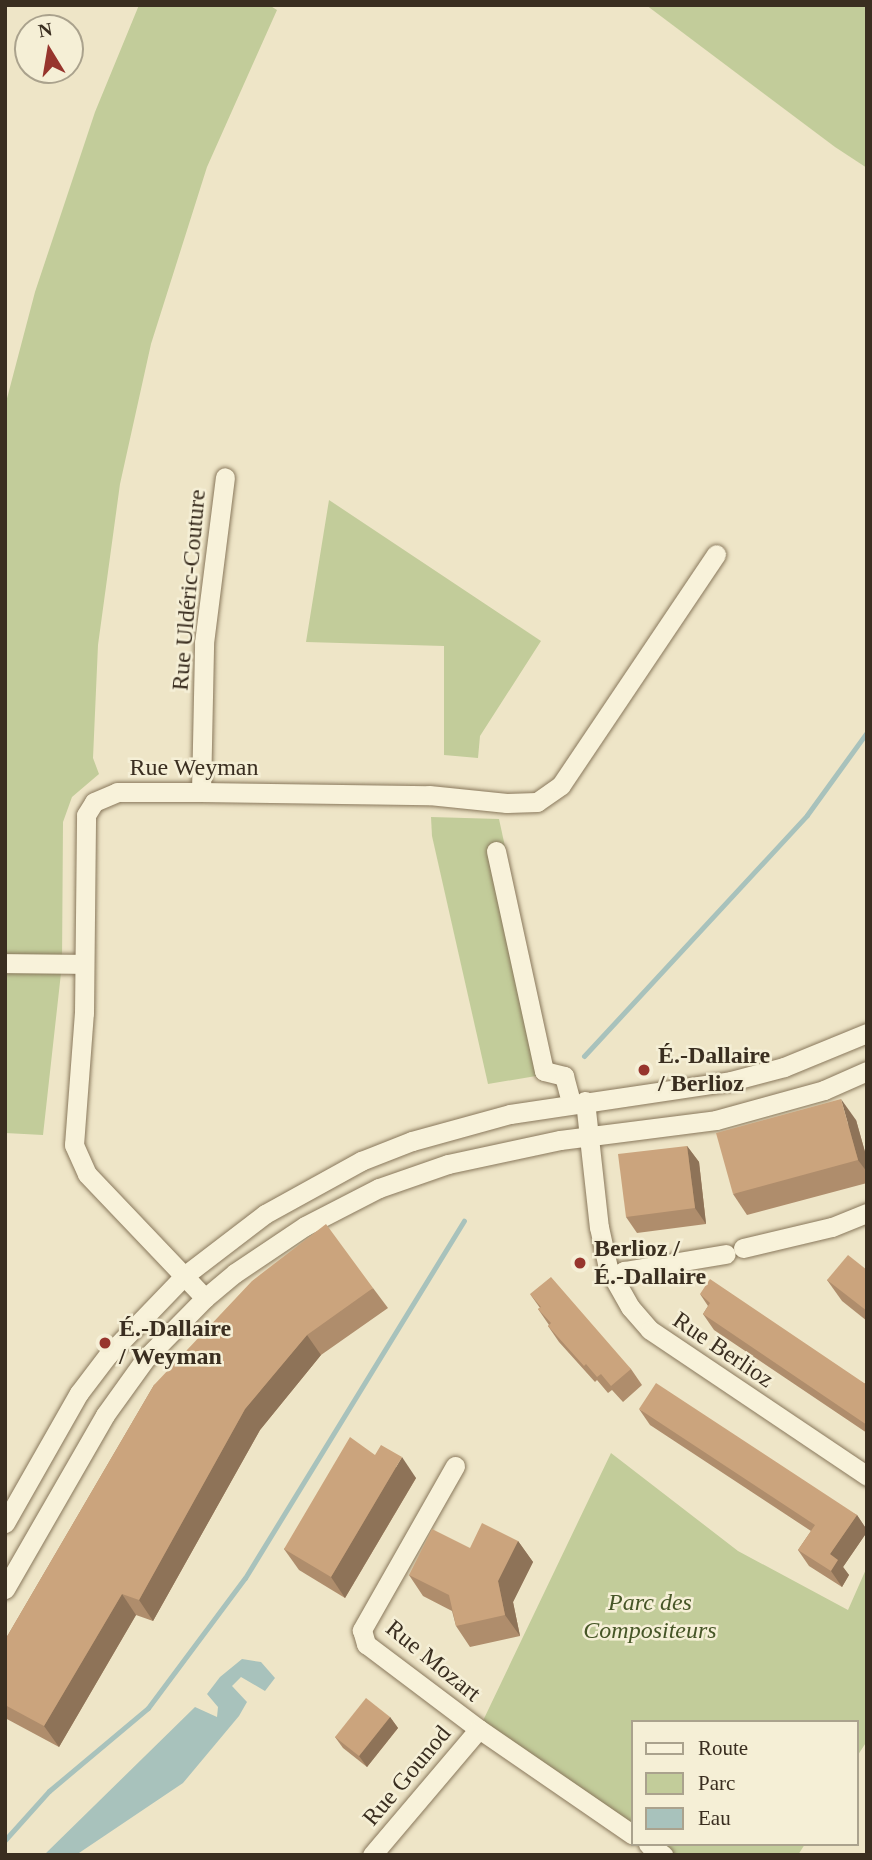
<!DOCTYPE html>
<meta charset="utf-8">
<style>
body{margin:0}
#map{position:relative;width:872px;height:1860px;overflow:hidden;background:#eee5c7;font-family:"Times New Roman",serif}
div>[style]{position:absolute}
.green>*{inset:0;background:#c2cc9a}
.water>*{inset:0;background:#a8c2bc}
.stream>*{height:5px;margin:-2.5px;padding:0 2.5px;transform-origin:2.5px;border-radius:2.5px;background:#a8c2bc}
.roads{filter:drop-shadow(0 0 2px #89785c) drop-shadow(0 0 2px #89785c)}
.minor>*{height:19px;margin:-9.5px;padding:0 9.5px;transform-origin:9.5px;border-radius:9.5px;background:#f8f2da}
.wall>*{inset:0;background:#af8d6c}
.shaded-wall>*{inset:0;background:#8e7358}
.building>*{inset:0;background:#cba47d}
.dots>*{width:19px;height:19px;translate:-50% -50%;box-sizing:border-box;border:4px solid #f5efd6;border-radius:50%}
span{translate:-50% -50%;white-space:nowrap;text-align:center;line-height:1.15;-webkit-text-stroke:5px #f5efd6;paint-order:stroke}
.street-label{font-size:24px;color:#3a2e20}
.poi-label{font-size:24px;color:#3a2e20;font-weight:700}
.left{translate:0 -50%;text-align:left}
.park-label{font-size:24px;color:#465627;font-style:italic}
.frame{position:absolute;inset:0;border:7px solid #3a2e20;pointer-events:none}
.legend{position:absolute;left:631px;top:1720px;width:228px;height:126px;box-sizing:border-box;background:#f5efd6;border:2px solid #aaa28d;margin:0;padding:9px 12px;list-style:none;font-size:21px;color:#3a2e20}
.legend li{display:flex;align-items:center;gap:14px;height:35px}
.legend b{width:35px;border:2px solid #aaa28d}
.north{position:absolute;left:14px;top:14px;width:70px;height:70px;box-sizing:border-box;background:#f5efd6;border:2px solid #aaa28d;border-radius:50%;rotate:349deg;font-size:19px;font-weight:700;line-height:28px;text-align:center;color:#3a2e20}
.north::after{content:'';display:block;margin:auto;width:24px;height:32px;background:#97352d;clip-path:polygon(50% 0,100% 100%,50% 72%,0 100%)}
</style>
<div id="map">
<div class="green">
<i style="clip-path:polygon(139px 5px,269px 5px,277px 10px,207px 167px,151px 344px,120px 484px,98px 645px,93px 758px,99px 774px,72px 797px,63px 822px,62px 964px,43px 1135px,5px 1133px,5px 406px,35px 292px,95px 112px)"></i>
<i style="clip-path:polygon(646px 5px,867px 5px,867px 168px,835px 147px)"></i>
<i style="clip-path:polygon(329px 500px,541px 641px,480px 736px,478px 758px,444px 755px,444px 646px,306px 642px)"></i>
<i style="clip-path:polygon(431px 817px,499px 819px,554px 1073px,488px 1084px,432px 836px)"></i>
<i style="clip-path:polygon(611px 1453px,738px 1551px,848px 1610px,867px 1567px,867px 1741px,856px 1758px,856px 1722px,632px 1722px,632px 1834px,479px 1729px)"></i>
<i style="clip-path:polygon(648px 1844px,805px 1844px,798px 1855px,663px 1855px)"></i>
</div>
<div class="water">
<i style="clip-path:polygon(242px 1659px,261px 1662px,275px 1678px,265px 1691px,241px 1677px,232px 1686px,247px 1702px,239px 1716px,183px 1783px,76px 1855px,44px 1855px,195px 1707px,217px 1717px,218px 1707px,207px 1694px,220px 1677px)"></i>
</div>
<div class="stream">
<i style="left:584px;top:1056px;width:328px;rotate:-47.2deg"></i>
<i style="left:807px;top:815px;width:102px;rotate:-54.1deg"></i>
<i style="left:5px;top:1840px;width:66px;rotate:-48.1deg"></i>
<i style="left:49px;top:1791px;width:129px;rotate:-40deg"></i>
<i style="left:148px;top:1708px;width:162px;rotate:-53.3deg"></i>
<i style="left:245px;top:1578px;width:419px;rotate:-58.5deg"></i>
</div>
<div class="roads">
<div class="minor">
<i style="left:201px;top:792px;width:149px;rotate:-88.8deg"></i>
<i style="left:204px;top:643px;width:167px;rotate:-82.8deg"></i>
<i style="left:496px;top:851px;width:225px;rotate:77.7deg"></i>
<i style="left:544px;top:1071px;width:21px;rotate:14deg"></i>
<i style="left:564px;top:1076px;width:28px;rotate:75deg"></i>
<i style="left:5px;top:963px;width:79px;rotate:0.7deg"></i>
<i style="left:585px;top:1101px;width:127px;rotate:83.7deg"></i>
<i style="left:599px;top:1227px;width:42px;rotate:77.6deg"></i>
<i style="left:608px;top:1268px;width:45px;rotate:60.6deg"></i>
<i style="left:630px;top:1307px;width:30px;rotate:49deg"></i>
<i style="left:650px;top:1330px;width:262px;rotate:33.9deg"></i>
<i style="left:743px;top:1248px;width:91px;rotate:-13.3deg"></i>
<i style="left:832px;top:1227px;width:38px;rotate:-22deg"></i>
<i style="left:613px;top:1277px;width:13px;rotate:-29deg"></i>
<i style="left:624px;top:1271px;width:103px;rotate:-9.5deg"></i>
<i style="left:205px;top:1298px;width:171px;rotate:-133.6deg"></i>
<i style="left:87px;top:1174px;width:32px;rotate:-114deg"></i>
<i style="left:74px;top:1145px;width:132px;rotate:-85.7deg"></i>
<i style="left:84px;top:1013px;width:198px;rotate:-89.4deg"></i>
<i style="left:86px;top:815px;width:15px;rotate:-58deg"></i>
<i style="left:94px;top:802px;width:25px;rotate:-23deg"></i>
<i style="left:117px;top:792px;width:84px"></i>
<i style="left:201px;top:792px;width:228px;rotate:0.8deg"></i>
<i style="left:429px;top:795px;width:78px;rotate:5.9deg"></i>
<i style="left:507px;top:803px;width:30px;rotate:-2deg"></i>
<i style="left:537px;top:802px;width:29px;rotate:-35deg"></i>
<i style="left:561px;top:785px;width:278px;rotate:-56.1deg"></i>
<i style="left:455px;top:1466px;width:189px;rotate:119.6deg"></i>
<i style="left:362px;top:1630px;width:15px;rotate:74deg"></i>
<i style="left:366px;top:1644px;width:141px;rotate:37deg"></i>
<i style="left:479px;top:1729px;width:186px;rotate:34.5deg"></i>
<i style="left:5px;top:1523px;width:150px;rotate:-60.4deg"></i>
<i style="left:79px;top:1393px;width:48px;rotate:-52.7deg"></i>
<i style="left:108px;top:1355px;width:110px;rotate:-46.1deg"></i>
<i style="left:184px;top:1276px;width:102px;rotate:-37.4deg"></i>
<i style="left:265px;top:1214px;width:110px;rotate:-28.9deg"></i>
<i style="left:361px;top:1161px;width:55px;rotate:-21.4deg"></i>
<i style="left:412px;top:1141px;width:102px;rotate:-15.4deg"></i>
<i style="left:510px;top:1114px;width:223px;rotate:-8.5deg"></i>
<i style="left:731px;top:1081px;width:55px;rotate:-14.8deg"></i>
<i style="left:784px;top:1067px;width:90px;rotate:-22.3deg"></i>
<i style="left:5px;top:1589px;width:201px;rotate:-60.1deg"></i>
<i style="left:105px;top:1415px;width:70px;rotate:-54.3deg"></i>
<i style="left:146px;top:1358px;width:84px;rotate:-45.5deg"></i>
<i style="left:205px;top:1298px;width:39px;rotate:-40deg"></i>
<i style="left:235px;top:1273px;width:84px;rotate:-33.9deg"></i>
<i style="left:305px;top:1226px;width:83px;rotate:-27.2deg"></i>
<i style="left:379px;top:1188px;width:73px;rotate:-19.2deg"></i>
<i style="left:448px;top:1164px;width:115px;rotate:-12.1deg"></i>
<i style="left:560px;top:1140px;width:157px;rotate:-7.3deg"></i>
<i style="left:716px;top:1120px;width:112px;rotate:-15.5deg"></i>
<i style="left:824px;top:1090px;width:47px;rotate:-23.8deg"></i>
<i style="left:648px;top:1844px;width:19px;rotate:36deg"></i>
<i style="left:372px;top:1855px;width:165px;rotate:-49.7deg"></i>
</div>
</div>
<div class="wall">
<i style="clip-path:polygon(856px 1120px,867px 1159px,867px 1183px,747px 1215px,733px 1194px)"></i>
<i style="clip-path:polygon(687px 1146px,699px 1162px,706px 1224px,637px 1233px,626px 1217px)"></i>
<i style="clip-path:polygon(867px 1270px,867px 1321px,842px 1301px,827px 1280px)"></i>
<i style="clip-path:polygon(373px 1288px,388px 1308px,321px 1355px,260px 1430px,153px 1621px,136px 1615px,59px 1747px,5px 1718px,5px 1640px,154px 1385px)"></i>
<i style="clip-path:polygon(530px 1294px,631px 1369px,642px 1385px,623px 1402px,612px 1390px,608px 1393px,597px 1380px,595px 1382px,559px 1342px,548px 1326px,549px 1325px,538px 1309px,540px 1308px)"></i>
<i style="clip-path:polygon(700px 1294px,867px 1385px,867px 1433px,714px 1330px,703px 1314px,708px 1306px)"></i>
<i style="clip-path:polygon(639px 1409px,857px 1515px,867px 1530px,867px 1532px,843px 1567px,849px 1575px,842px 1587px,809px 1566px,798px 1550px,811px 1531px,650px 1425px)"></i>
<i style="clip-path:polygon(375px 1455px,416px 1478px,345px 1598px,299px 1570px,284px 1549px)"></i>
<i style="clip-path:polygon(518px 1541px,533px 1562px,513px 1602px,520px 1636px,470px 1647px,456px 1626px,452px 1611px,423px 1596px,409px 1575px,470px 1548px)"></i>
<i style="clip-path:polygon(390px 1717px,398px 1728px,367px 1767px,343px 1748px,335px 1737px)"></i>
</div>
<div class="shaded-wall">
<i style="clip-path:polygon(841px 1099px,856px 1120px,867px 1159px,867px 1172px,858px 1160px)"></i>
<i style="clip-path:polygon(687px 1146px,699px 1162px,706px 1224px,695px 1208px)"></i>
<i style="clip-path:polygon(307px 1335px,321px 1355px,260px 1430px,153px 1621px,139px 1600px,245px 1409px)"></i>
<i style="clip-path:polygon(402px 1457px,416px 1478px,345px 1598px,331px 1577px)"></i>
<i style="clip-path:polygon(857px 1515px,867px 1530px,867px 1532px,843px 1567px,849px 1575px,842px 1587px,831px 1571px,830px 1554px)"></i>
<i style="clip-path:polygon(518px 1541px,533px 1562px,513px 1602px,520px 1636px,505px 1615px,498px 1581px)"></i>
<i style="clip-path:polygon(122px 1594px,136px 1615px,59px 1747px,44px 1726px)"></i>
<i style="clip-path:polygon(390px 1717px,398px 1728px,367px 1767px,359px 1756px)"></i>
</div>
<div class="building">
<i style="clip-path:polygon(841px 1099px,858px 1160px,733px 1194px,716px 1133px)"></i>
<i style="clip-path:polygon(687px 1146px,695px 1208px,626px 1217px,618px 1154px)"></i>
<i style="clip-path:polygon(326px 1224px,373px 1288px,307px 1335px,245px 1409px,139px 1600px,122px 1594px,44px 1726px,5px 1705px,5px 1640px,154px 1385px,252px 1281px)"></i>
<i style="clip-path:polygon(848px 1255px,867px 1270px,867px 1311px,827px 1280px)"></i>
<i style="clip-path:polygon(551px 1277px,631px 1369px,611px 1386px,601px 1374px,597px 1377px,586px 1364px,584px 1366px,548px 1326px,551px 1323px,538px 1309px,541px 1307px,530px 1294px)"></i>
<i style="clip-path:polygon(710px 1279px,867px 1385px,867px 1425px,703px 1314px,710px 1303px,700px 1294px)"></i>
<i style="clip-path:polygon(656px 1383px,857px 1515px,830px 1554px,838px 1560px,831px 1571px,798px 1550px,815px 1525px,639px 1409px)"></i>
<i style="clip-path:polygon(350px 1437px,375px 1455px,381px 1445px,402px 1457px,331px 1577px,284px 1549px)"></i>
<i style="clip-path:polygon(482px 1523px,518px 1541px,498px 1581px,505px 1615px,456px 1626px,449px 1595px,409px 1575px,432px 1529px,470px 1548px)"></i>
<i style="clip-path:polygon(366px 1698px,390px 1717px,359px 1756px,335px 1737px)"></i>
</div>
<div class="dots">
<i style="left:644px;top:1070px;background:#97352d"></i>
<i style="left:580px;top:1263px;background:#97352d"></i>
<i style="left:105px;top:1343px;background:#97352d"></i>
</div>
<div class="street-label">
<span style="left:189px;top:590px;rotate:-85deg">Rue Uldéric-Couture</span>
<span style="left:194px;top:768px">Rue Weyman</span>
<span style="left:723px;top:1350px;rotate:34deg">Rue Berlioz</span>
<span style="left:433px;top:1661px;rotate:39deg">Rue Mozart</span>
<span style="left:407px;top:1776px;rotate:-50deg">Rue Gounod</span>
</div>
<div class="poi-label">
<span class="left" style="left:658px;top:1070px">É.-Dallaire<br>/ Berlioz</span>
<span class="left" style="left:594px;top:1263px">Berlioz /<br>É.-Dallaire</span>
<span class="left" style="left:119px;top:1343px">É.-Dallaire<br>/ Weyman</span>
</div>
<div class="park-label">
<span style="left:650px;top:1617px">Parc des<br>Compositeurs</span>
</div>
<div class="frame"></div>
<ul class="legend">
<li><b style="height:9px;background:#f8f2da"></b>Route</li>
<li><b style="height:19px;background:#c2cc9a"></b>Parc</li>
<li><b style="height:19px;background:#a8c2bc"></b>Eau</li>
</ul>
<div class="north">N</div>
</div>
